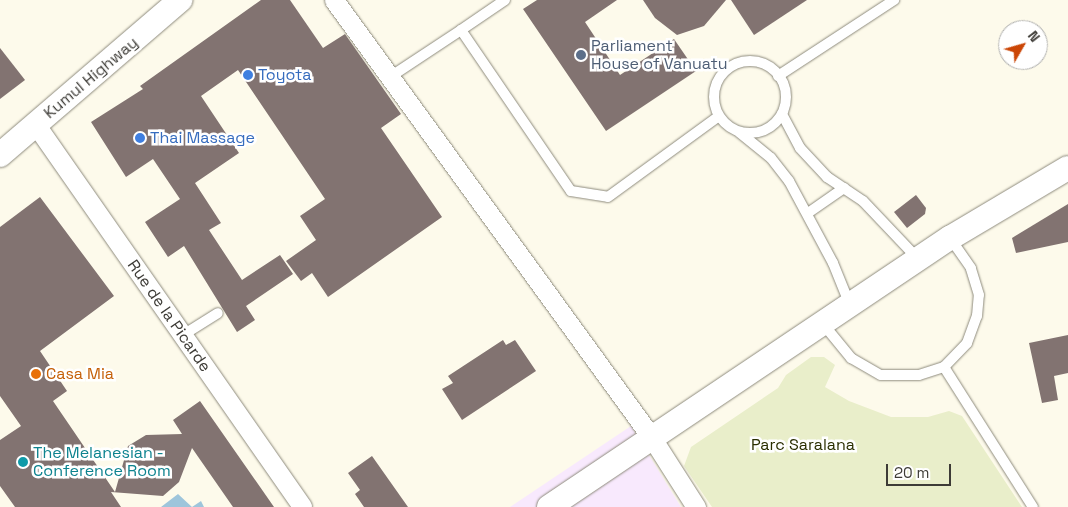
<!DOCTYPE html>
<style>
body{margin:0}
#map{position:relative;width:1068px;height:507px;overflow:hidden;background:#fdfaeb;font-family:"Space Grotesk",sans-serif}
div>[style]{position:absolute}
.commercial>*{inset:0;background:#f8e9fd}
.green>*{inset:0;background:#e9eeca}
.water>*{inset:0;background:#9ec5db}
.building>*{inset:0;background:#827371}
.roads{filter:drop-shadow(0 0 1px #8e8b7d) drop-shadow(0 0 1px #8e8b7d)}
.service>*{height:10px;margin:-5px;padding:0 5px;transform-origin:5px;border-radius:5px;background:#fff}
.service>.ring{margin:-5px;padding:0;box-sizing:content-box;background:none;border:10px solid #fff;border-radius:50%}
.minor>*{height:19px;margin:-9.5px;padding:0 9.5px;transform-origin:9.5px;border-radius:9.5px;background:#fff}
.tertiary>*{height:24px;margin:-12px;padding:0 12px;transform-origin:12px;border-radius:12px;background:#fff}
.dots>*{width:14px;height:14px;translate:-50% -50%;box-sizing:border-box;border:2px solid #fff;border-radius:50%}
span{translate:-50% -50%;white-space:nowrap;text-align:center;line-height:1.15;-webkit-text-stroke:5px #fff;paint-order:stroke}
.service-label{font-size:16px;color:#4e5e75}
.left{translate:0 -50%;text-align:left}
.shop-label{font-size:16px;color:#366cbe}
.street-label{font-size:16px;color:#3d3b36}
.food-label{font-size:16px;color:#c56008}
.park-label{font-size:16px;color:#2a2e00}
.culture-label{font-size:16px;color:#0d838f}
.north{position:absolute;left:998px;top:20px;width:50px;height:50px;box-sizing:border-box;background:#fff;border:1px solid #b1b1af;border-radius:50%;rotate:52deg;font-size:14px;font-weight:700;line-height:20px;text-align:center;color:#3d3b36}
.north::after{content:'';display:block;margin:auto;width:18px;height:22px;background:#cb4606;clip-path:polygon(50% 0,100% 100%,50% 72%,0 100%)}
.scale{position:absolute;left:886px;top:464px;width:65px;height:22px;box-sizing:border-box;border:2px solid #3d3b36;border-top:0;padding-left:6px;font-size:15px;line-height:18px;white-space:nowrap;color:#3d3b36;-webkit-text-stroke:4px #fff;paint-order:stroke}
</style>
<div id="map">
<div class="commercial">
<i style="clip-path:polygon(631px 426px,681px 507px,510px 507px)"></i>
</div>
<div class="green">
<i style="clip-path:polygon(811px 357px,824px 357px,835px 365px,825px 387px,849px 401px,891px 417px,928px 417px,949px 411px,962px 416px,1022px 507px,712px 507px,684px 466px,691px 447px,778px 388px,786px 375px)"></i>
</div>
<div class="water">
<i style="clip-path:polygon(178px 494px,192px 507px,201px 501px,204px 507px,161px 507px)"></i>
</div>
<div class="building">
<i style="clip-path:polygon(261px 0,290px 0,323px 48px,345px 34px,401px 114px,381px 128px,442px 217px,328px 297px,312px 273px,301px 281px,286px 261px,316px 240px,300px 216px,325px 199px,238px 70px,201px 96px,239px 153px,195px 183px,221px 223px,209px 230px,242px 280px,280px 255px,293px 274px,246px 306px,255px 320px,237px 332px,184px 246px,168px 257px,145px 222px,180px 199px,153px 159px,126px 177px,91px 122px,143px 89px,140px 86px)"></i>
<i style="clip-path:polygon(537px 0,617px 0,585px 22px,620px 75px,674px 39px,696px 71px,606px 131px,523px 9px)"></i>
<i style="clip-path:polygon(643px 0,726px 0,704px 26px,677px 35px,655px 18px)"></i>
<i style="clip-path:polygon(731px 0,807px 0,754px 35px)"></i>
<i style="clip-path:polygon(0 48px,25px 80px,0 99px)"></i>
<i style="clip-path:polygon(916px 195px,926px 208px,925px 214px,907px 228px,894px 212px)"></i>
<i style="clip-path:polygon(40px 197px,114px 296px,40px 351px,67px 391px,53px 401px,115px 492px,128px 446px,146px 435px,182px 434px,173px 420px,200px 401px,274px 507px,233px 507px,192px 448px,179px 482px,163px 496px,111px 492px,121px 507px,15px 507px,0 486px,0 440px,21px 426px,0 396px,0 227px)"></i>
<i style="clip-path:polygon(1068px 204px,1068px 242px,1016px 253px,1012px 238px)"></i>
<i style="clip-path:polygon(1068px 335px,1068px 373px,1054px 376px,1058px 400px,1042px 403px,1029px 343px)"></i>
<i style="clip-path:polygon(503px 340px,506px 345px,515px 340px,536px 371px,462px 420px,442px 389px,453px 383px,448px 376px)"></i>
<i style="clip-path:polygon(372px 456px,408px 507px,364px 507px,355px 494px,360px 490px,348px 473px)"></i>
</div>
<div class="roads">
<div class="service">
<i style="left:505px;top:0;width:53px;rotate:145.7deg"></i>
<i style="left:461px;top:30px;width:195px;rotate:55.7deg"></i>
<i style="left:571px;top:191px;width:37px;rotate:9deg"></i>
<i style="left:608px;top:197px;width:137px;rotate:-36.1deg"></i>
<i class="ring" style="left:714px;top:61px;width:62px;height:62px"></i>
<i style="left:778px;top:76px;width:139px;rotate:-33.2deg"></i>
<i style="left:390px;top:77px;width:85px;rotate:-33.5deg"></i>
<i style="left:782px;top:114px;width:38px;rotate:62deg"></i>
<i style="left:800px;top:148px;width:40px;rotate:47deg"></i>
<i style="left:827px;top:177px;width:43px;rotate:33.7deg"></i>
<i style="left:863px;top:201px;width:80px;rotate:46.5deg"></i>
<i style="left:739px;top:132px;width:41px;rotate:39.1deg"></i>
<i style="left:771px;top:158px;width:29px;rotate:52deg"></i>
<i style="left:789px;top:181px;width:93px;rotate:61.8deg"></i>
<i style="left:833px;top:263px;width:45px;rotate:68deg"></i>
<i style="left:808px;top:213px;width:44px;rotate:-34.8deg"></i>
<i style="left:824px;top:325px;width:43px;rotate:50.7deg"></i>
<i style="left:851px;top:358px;width:34px;rotate:30deg"></i>
<i style="left:881px;top:375px;width:38px"></i>
<i style="left:919px;top:375px;width:26px;rotate:-18deg"></i>
<i style="left:944px;top:367px;width:33px;rotate:-46deg"></i>
<i style="left:967px;top:343px;width:29px;rotate:-70deg"></i>
<i style="left:977px;top:316px;width:21px;rotate:-85deg"></i>
<i style="left:979px;top:295px;width:28px;rotate:-107deg"></i>
<i style="left:971px;top:268px;width:37px;rotate:-125deg"></i>
<i style="left:183px;top:335px;width:41px;rotate:-32.2deg"></i>
<i style="left:944px;top:367px;width:166px;rotate:57.6deg"></i>
</div>
<div class="minor">
<i style="left:334px;top:0;width:541px;rotate:54.02deg"></i>
<i style="left:652px;top:438px;width:82px;rotate:57.5deg"></i>
<i style="left:36px;top:125px;width:465px;rotate:55.1deg"></i>
</div>
<div class="tertiary">
<i style="left:0;top:155px;width:238px;rotate:-40.7deg"></i>
<i style="left:549px;top:507px;width:483px;rotate:-33.9deg"></i>
<i style="left:950px;top:238px;width:137px;rotate:-30.7deg"></i>
</div>
</div>
<div class="dots">
<i style="left:581px;top:55px;background:#5c6f8a"></i>
<i style="left:248px;top:75px;background:#3f7fe0"></i>
<i style="left:140px;top:138px;background:#3f7fe0"></i>
<i style="left:36px;top:374px;background:#e8710a"></i>
<i style="left:23px;top:462px;background:#0f9aa8"></i>
</div>
<div class="service-label">
<span class="left" style="left:591px;top:55px">Parliament<br>House of Vanuatu</span>
</div>
<div class="shop-label">
<span class="left" style="left:258px;top:75px">Toyota</span>
<span class="left" style="left:150px;top:138px">Thai Massage</span>
</div>
<div class="street-label">
<span style="left:91px;top:78px;rotate:-40deg">Kumul Highway</span>
<span style="left:169px;top:316px;rotate:55deg">Rue de la Picarde</span>
</div>
<div class="food-label">
<span class="left" style="left:46px;top:374px">Casa Mia</span>
</div>
<div class="park-label">
<span style="left:803px;top:445px">Parc Saralana</span>
</div>
<div class="culture-label">
<span class="left" style="left:33px;top:462px">The Melanesian -<br>Conference Room</span>
</div>
<div class="north">N</div>
<div class="scale">20 m</div>
</div>
